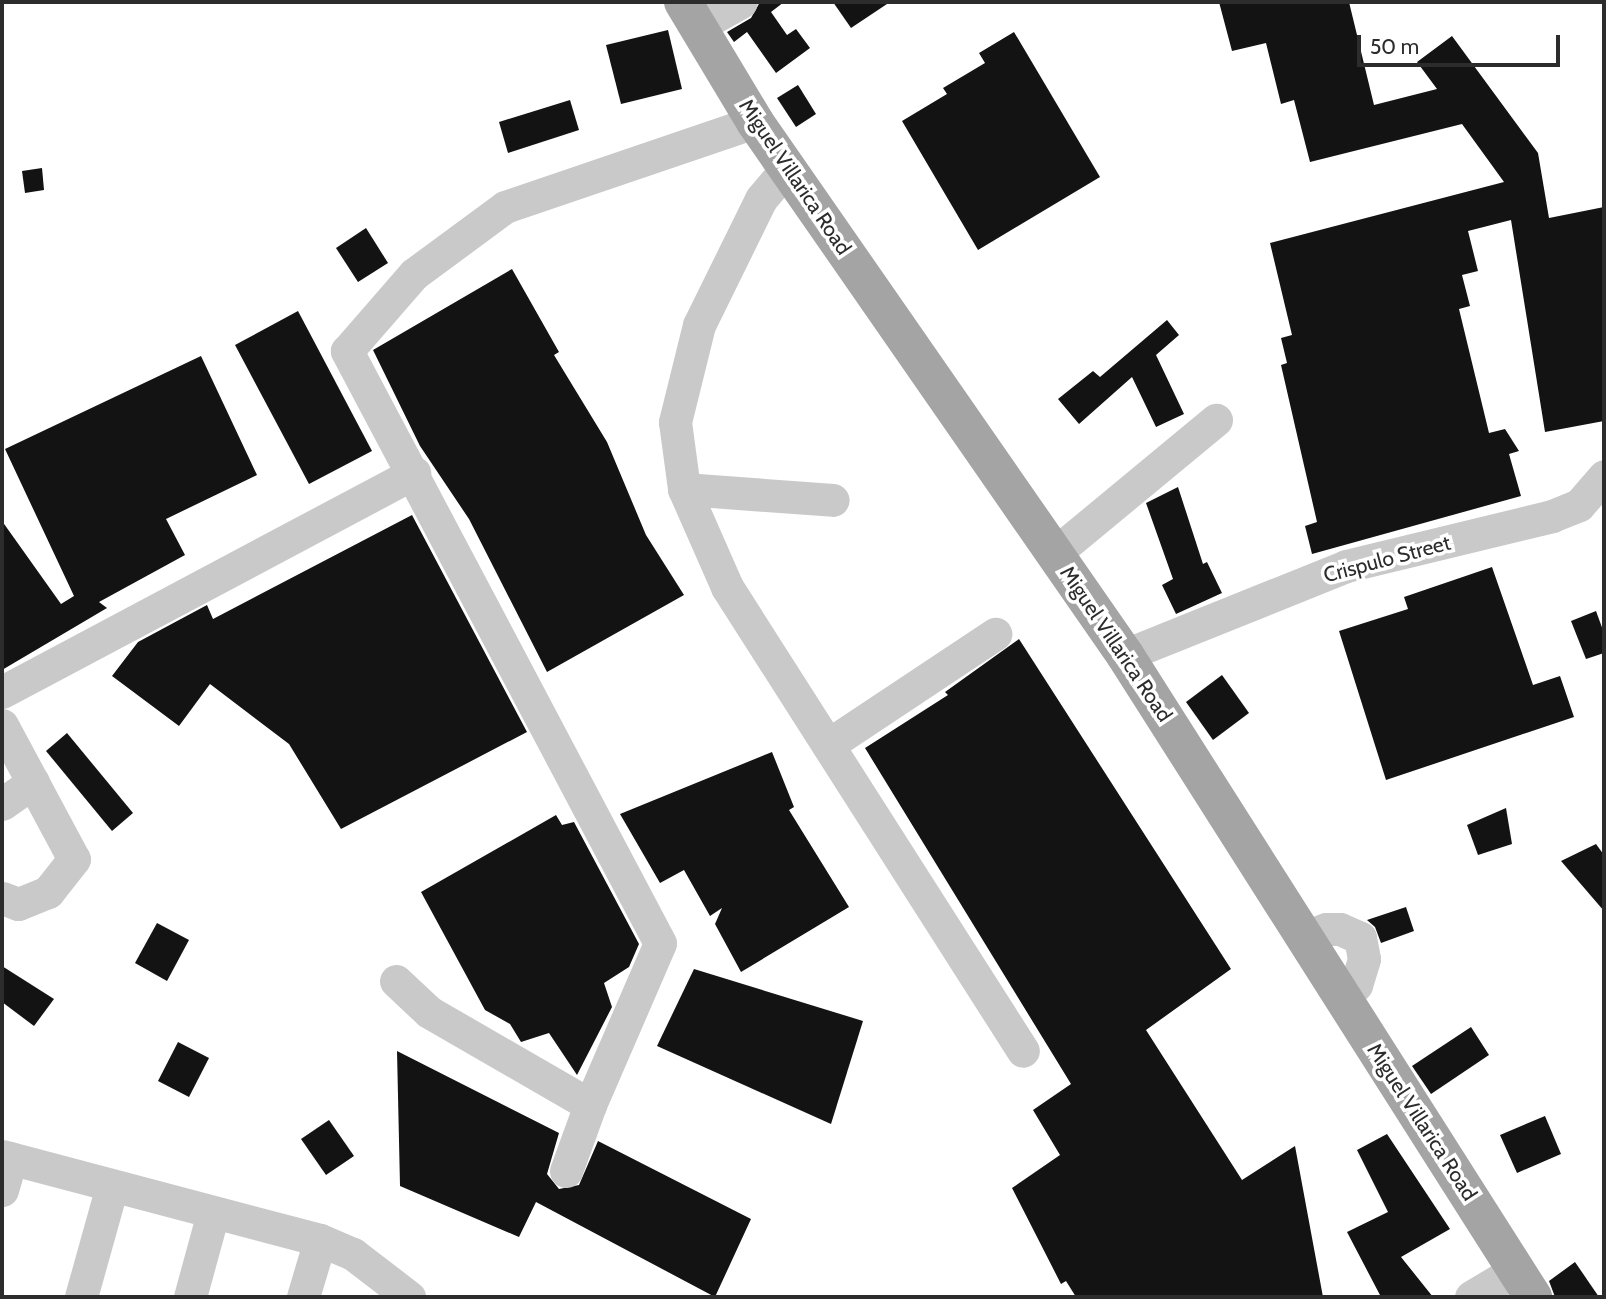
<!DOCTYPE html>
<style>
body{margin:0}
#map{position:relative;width:1606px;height:1299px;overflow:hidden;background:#fff;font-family:Cabin,sans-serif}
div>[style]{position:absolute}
.building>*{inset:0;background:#131313}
.minor>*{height:33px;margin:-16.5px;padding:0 16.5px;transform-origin:16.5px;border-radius:16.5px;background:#c9c9c9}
.major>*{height:38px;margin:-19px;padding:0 19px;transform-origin:19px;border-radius:19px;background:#a4a4a4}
span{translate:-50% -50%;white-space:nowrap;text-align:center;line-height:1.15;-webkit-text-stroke:7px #fff;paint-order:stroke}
.street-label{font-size:21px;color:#2c2c2c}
.frame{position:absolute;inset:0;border:4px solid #2c2c2c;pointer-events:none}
.scale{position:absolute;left:1357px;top:35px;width:203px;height:32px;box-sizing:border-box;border:4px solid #2c2c2c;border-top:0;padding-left:9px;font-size:21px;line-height:24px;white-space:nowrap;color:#2c2c2c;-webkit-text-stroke:5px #fff;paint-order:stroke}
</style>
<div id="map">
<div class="building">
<i style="clip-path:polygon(760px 2px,784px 2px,771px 12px,787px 35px,796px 29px,810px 48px,776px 73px,747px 32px,734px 42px,727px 32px,751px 18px)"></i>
<i style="clip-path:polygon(833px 2px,890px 2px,851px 28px)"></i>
<i style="clip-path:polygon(1219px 2px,1349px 2px,1374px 105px,1437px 89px,1417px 62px,1452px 36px,1538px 153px,1549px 218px,1604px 207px,1604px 421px,1545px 432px,1511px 220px,1468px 231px,1478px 271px,1462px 275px,1470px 306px,1459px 309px,1489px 433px,1505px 429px,1519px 451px,1509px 454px,1521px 496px,1312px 554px,1305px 526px,1317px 522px,1281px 365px,1287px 363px,1281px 338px,1292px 335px,1270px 243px,1504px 182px,1462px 124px,1310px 162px,1294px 100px,1281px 104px,1266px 43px,1232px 51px)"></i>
<i style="clip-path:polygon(668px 30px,682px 89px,621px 104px,606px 45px)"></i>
<i style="clip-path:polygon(1014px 32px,1100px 177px,978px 250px,902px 121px,947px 94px,943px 88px,985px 63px,979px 53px)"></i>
<i style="clip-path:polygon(798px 85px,816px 114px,796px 127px,777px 98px)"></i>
<i style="clip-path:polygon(570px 100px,579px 130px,508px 153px,499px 122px)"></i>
<i style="clip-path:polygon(42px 168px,44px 190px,25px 193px,22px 171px)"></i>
<i style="clip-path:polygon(366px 228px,388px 263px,358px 282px,336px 248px)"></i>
<i style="clip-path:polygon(512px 269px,559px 352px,554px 355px,607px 442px,646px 535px,684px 595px,547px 672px,469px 519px,420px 446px,373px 350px)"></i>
<i style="clip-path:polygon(298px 311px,372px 451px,309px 484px,235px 345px)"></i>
<i style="clip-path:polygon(1167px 320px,1179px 335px,1156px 355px,1184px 414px,1156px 427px,1132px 377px,1079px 424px,1058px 399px,1093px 371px,1100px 377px)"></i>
<i style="clip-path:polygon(201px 356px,257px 475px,166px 519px,185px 555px,99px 602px,107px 608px,2px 670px,2px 521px,61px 604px,74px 596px,5px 449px)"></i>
<i style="clip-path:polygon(1178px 487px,1203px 564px,1207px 562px,1222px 593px,1176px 614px,1162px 585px,1173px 579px,1146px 503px)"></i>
<i style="clip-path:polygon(412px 515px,527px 732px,341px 829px,289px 744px,210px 684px,179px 726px,112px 676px,138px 642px,207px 605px,213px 619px)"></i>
<i style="clip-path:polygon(1492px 567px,1533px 685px,1560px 676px,1574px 717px,1386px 780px,1339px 631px,1408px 609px,1404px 597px)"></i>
<i style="clip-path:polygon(1596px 611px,1604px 633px,1604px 653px,1586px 659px,1571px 621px)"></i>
<i style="clip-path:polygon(1019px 639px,1231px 969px,1146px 1030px,1242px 1180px,1295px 1146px,1323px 1297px,1076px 1297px,1066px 1281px,1061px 1284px,1012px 1188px,1060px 1155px,1033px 1110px,1071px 1084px,865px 748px,948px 695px,945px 692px)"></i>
<i style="clip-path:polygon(1222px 675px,1249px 713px,1213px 740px,1186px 702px)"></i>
<i style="clip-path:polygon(67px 733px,133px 813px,112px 831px,46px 751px)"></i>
<i style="clip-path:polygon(772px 752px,794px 807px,789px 810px,849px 907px,741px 972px,715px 924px,722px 908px,710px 916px,684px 870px,660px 883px,620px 814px)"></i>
<i style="clip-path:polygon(1506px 808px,1512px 844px,1478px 855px,1467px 825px)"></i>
<i style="clip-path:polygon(556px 815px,562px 825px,574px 822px,639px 944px,629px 967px,604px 983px,612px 1007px,577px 1075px,549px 1033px,521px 1042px,510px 1024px,485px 1010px,421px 892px)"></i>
<i style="clip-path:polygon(1596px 844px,1604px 855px,1604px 911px,1561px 861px)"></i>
<i style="clip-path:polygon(1406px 907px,1414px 931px,1381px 943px,1375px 927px,1367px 920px)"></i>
<i style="clip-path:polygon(157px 923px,189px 940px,167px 981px,135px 963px)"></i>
<i style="clip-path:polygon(2px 966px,54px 999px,34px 1026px,2px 1002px)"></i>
<i style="clip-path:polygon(694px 969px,863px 1021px,831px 1124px,657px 1046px)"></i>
<i style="clip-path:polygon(1471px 1027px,1489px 1055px,1431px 1094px,1412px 1066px)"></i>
<i style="clip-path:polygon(178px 1042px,209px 1058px,189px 1097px,158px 1081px)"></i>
<i style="clip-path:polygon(397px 1051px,559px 1133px,547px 1174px,559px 1189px,579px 1185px,598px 1141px,751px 1219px,715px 1297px,536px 1202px,519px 1237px,400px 1186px)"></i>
<i style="clip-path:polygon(1545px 1116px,1561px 1154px,1517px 1173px,1500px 1135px)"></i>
<i style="clip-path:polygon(329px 1120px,354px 1156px,326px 1175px,301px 1139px)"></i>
<i style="clip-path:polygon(1387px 1134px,1450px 1229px,1401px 1257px,1433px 1297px,1381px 1297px,1347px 1232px,1388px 1212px,1357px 1150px)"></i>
<i style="clip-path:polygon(1575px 1262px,1599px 1297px,1555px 1297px,1549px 1281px)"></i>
</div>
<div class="minor">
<i style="left:698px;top:26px;width:49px;rotate:-29.2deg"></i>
<i style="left:787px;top:168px;width:40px;rotate:130deg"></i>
<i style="left:761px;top:199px;width:140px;rotate:116.2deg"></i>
<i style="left:699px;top:325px;width:100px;rotate:103.9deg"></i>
<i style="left:675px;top:422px;width:68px;rotate:82.3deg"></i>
<i style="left:684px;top:489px;width:107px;rotate:66.3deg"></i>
<i style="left:727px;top:587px;width:550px;rotate:57.46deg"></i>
<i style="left:684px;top:489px;width:149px;rotate:4.2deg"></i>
<i style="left:1055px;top:553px;width:209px;rotate:-39.6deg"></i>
<i style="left:1125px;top:655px;width:238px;rotate:-21.9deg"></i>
<i style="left:1346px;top:566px;width:212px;rotate:-13.6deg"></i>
<i style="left:1552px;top:516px;width:29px;rotate:-22deg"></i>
<i style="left:1579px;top:505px;width:38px;rotate:-49deg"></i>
<i style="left:2px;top:692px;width:467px;rotate:-28deg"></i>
<i style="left:2px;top:725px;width:152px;rotate:61.8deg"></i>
<i style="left:74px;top:859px;width:42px;rotate:128.2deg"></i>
<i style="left:48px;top:892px;width:32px;rotate:158deg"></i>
<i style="left:18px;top:904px;width:17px;rotate:-159deg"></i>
<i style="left:828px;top:745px;width:201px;rotate:-33.6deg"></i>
<i style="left:2px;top:804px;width:38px;rotate:-35deg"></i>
<i style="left:1304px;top:937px;width:23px;rotate:-20deg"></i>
<i style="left:1326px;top:929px;width:14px"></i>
<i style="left:1340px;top:929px;width:22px;rotate:24deg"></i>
<i style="left:1360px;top:938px;width:21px;rotate:79deg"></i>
<i style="left:1364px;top:959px;width:27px;rotate:107deg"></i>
<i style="left:1356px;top:985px;width:18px;rotate:142deg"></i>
<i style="left:396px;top:981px;width:45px;rotate:43.2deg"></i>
<i style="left:429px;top:1012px;width:186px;rotate:30deg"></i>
<i style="left:2px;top:1156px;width:329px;rotate:14.8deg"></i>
<i style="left:320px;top:1240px;width:36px;rotate:23deg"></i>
<i style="left:353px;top:1254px;width:71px;rotate:37.5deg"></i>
<i style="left:566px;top:1171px;width:70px;rotate:-70deg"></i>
<i style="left:590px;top:1105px;width:176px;rotate:-66.6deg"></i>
<i style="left:660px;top:943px;width:670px;rotate:-117.87deg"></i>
<i style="left:347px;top:351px;width:102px;rotate:-49deg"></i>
<i style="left:414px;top:274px;width:113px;rotate:-36.4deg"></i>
<i style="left:505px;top:207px;width:264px;rotate:-18.8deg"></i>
<i style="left:2px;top:1190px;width:33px;rotate:-74deg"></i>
<i style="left:81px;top:1297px;width:115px;rotate:-74.4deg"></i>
<i style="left:190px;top:1297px;width:87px;rotate:-74.7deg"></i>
<i style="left:303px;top:1297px;width:59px;rotate:-73.4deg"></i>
<i style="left:1471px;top:1297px;width:52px;rotate:-31deg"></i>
</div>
<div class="major">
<i style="left:683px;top:2px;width:140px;rotate:59deg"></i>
<i style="left:755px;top:122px;width:649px;rotate:55.23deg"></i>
<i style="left:1125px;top:655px;width:761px;rotate:57.56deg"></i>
</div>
<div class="street-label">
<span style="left:795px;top:177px;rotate:56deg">Miguel Villarica Road</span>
<span style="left:1387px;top:559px;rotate:-15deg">Crispulo Street</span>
<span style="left:1116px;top:644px;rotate:56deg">Miguel Villarica Road</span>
<span style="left:1422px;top:1122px;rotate:57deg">Miguel Villarica Road</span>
</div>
<div class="frame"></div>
<div class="scale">50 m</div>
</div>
